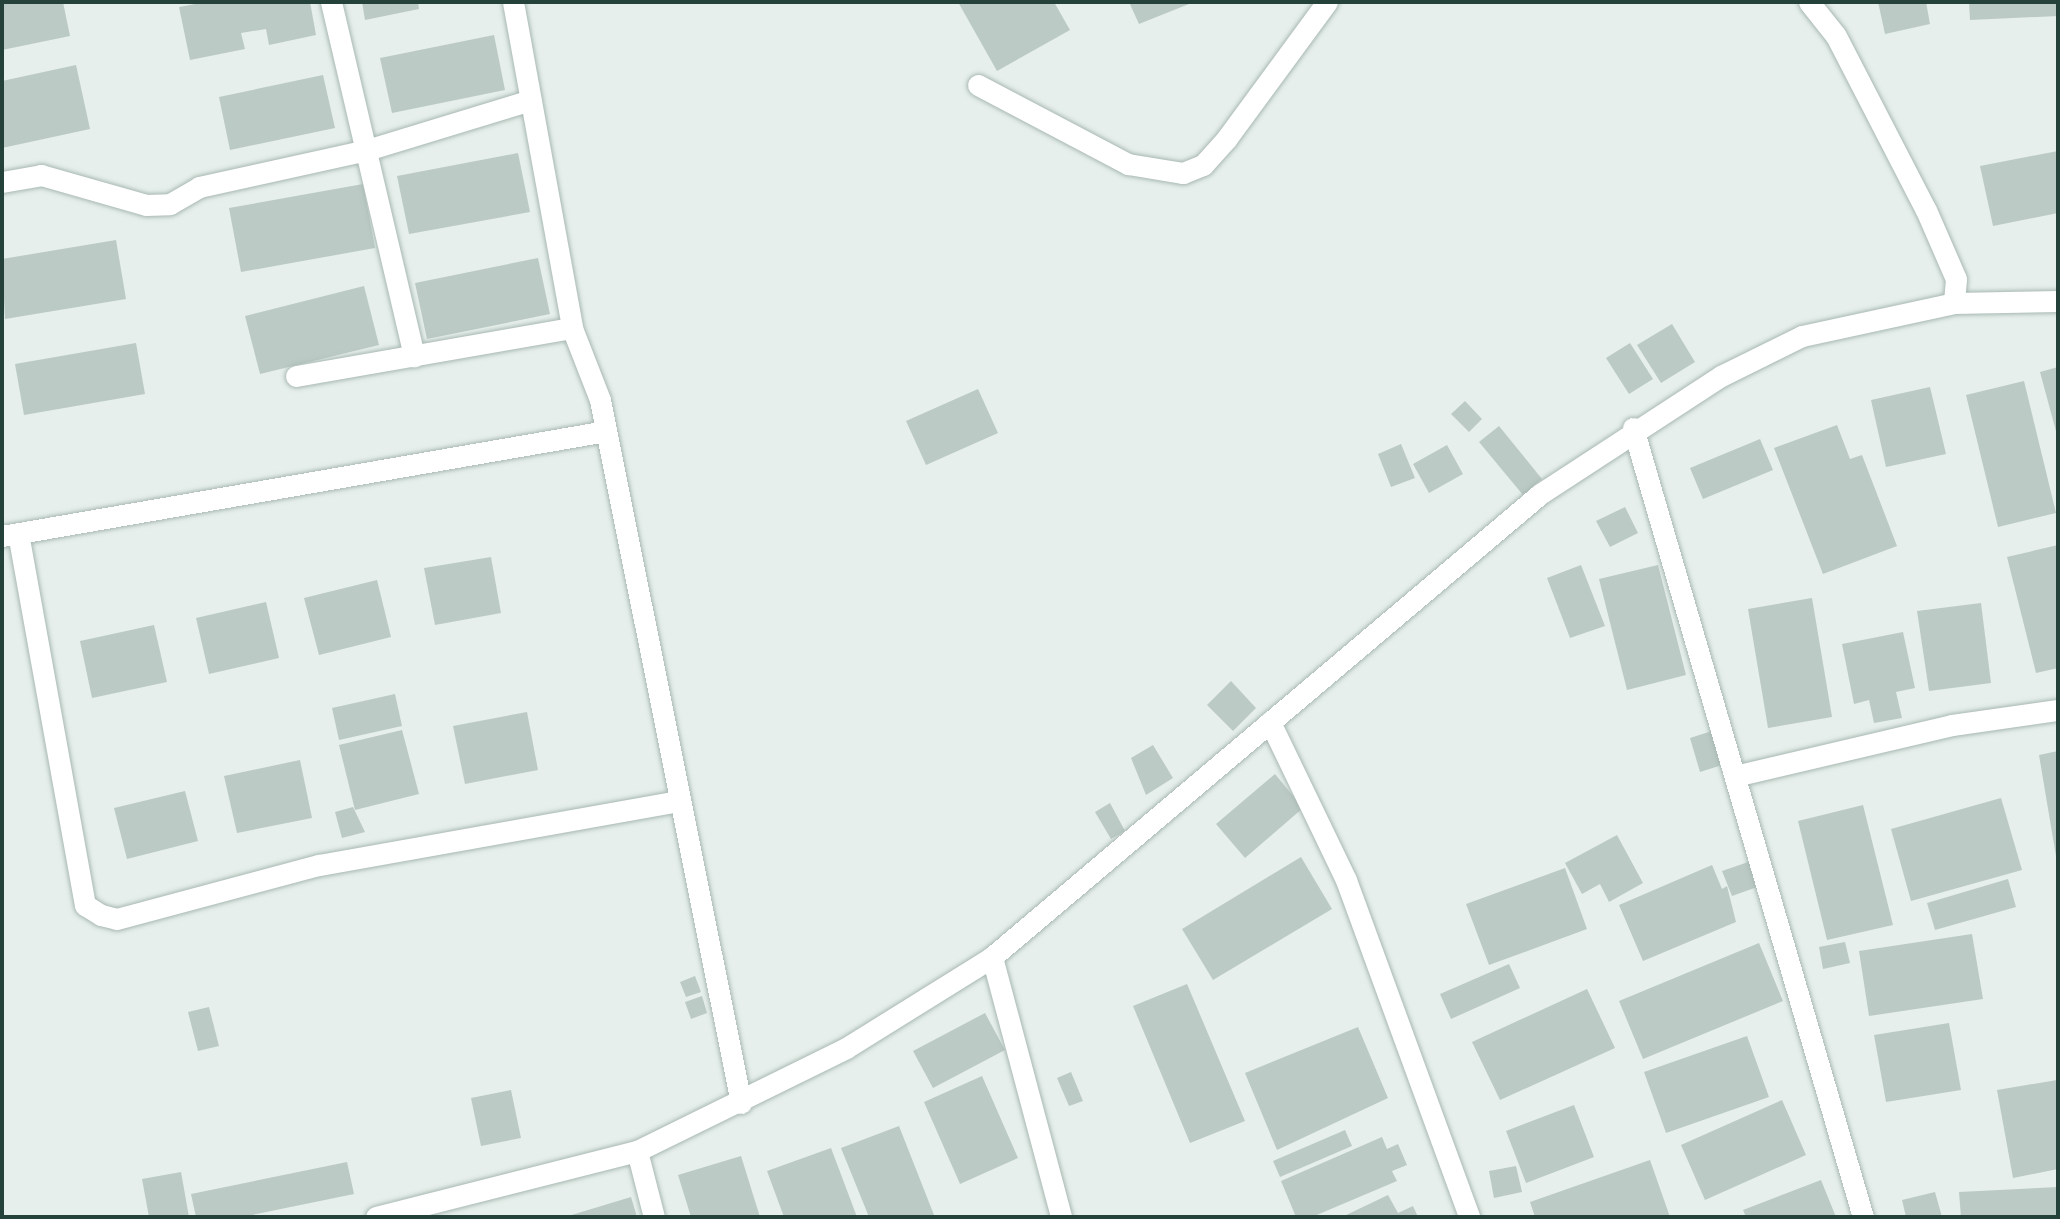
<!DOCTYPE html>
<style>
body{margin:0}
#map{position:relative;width:2060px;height:1219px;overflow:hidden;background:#e6efeb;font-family:"DejaVu Sans",sans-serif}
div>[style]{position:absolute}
.building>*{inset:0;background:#bbcac4}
.roads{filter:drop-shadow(0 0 2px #a8b8b2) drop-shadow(0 0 2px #a8b8b2)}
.street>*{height:21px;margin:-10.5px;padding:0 10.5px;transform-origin:10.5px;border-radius:10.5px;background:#fff}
span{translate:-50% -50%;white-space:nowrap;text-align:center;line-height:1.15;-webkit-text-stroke:6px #f7fbf9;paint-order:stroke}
.frame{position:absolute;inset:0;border:4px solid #24423a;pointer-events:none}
</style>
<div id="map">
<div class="building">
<i style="clip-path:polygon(2px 2px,63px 2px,70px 36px,2px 50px)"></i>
<i style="clip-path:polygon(206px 2px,310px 2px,316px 35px,269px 45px,266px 29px,241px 33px,245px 49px,190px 60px,179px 7px)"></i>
<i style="clip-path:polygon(362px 2px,418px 2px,419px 9px,365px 20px)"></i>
<i style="clip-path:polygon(958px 2px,1054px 2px,1070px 30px,997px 71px)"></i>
<i style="clip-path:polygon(1129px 2px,1194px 2px,1139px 24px)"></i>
<i style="clip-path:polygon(1878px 2px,1926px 2px,1930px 24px,1885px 34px)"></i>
<i style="clip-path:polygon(1969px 2px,2058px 2px,2058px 16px,1970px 20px)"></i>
<i style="clip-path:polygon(494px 35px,505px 90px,392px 113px,380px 58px)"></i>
<i style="clip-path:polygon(76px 65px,90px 129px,2px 148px,2px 81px)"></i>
<i style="clip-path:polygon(323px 75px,335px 128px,230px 150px,219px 97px)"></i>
<i style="clip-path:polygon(2058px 151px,2058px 213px,1993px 226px,1980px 166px)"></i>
<i style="clip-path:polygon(518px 153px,530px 212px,409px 234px,397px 176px)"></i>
<i style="clip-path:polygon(363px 184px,375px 248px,241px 272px,229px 208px)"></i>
<i style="clip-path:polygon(116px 240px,126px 299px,5px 319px,2px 259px)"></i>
<i style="clip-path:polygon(538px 258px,550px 314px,427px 339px,415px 283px)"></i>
<i style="clip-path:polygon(364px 286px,379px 345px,260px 374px,245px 316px)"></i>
<i style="clip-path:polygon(1672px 324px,1695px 362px,1661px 383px,1637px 345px)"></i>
<i style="clip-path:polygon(136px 343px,145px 394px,24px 415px,15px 364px)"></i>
<i style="clip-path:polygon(1630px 343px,1653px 379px,1629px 394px,1606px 358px)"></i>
<i style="clip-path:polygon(2058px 367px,2058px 435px,2057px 435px,2040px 372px)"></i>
<i style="clip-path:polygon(2024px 381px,2056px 513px,1998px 527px,1966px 395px)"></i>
<i style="clip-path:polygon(1930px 387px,1946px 454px,1886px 467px,1871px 400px)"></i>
<i style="clip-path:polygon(978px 389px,998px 433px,926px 465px,906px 421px)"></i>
<i style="clip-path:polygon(1465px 401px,1482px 419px,1469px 432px,1451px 414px)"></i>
<i style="clip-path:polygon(1837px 425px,1850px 459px,1862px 455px,1897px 546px,1823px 574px,1774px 448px)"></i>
<i style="clip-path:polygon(1499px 426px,1542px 479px,1523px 495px,1479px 442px)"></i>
<i style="clip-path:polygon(1760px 439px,1773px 470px,1703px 499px,1690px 468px)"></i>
<i style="clip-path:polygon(1401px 444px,1415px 478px,1391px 487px,1378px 454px)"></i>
<i style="clip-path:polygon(1447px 445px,1463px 474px,1429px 493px,1413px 464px)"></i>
<i style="clip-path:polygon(1625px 507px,1638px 533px,1610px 547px,1596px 521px)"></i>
<i style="clip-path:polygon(2058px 545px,2058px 668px,2036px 673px,2007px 557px)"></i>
<i style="clip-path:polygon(491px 557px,501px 613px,435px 625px,424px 568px)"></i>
<i style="clip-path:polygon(1581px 565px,1605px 626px,1570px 638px,1547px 578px)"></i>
<i style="clip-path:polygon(1658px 565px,1686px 675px,1627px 690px,1599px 579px)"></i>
<i style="clip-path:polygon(377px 580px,391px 637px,319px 655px,304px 598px)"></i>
<i style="clip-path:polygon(1812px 598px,1832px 717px,1768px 728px,1748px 609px)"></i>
<i style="clip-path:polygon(266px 602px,279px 658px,209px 674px,196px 618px)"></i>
<i style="clip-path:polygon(1981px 603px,1991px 683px,1929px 691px,1917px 611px)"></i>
<i style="clip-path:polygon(154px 625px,167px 682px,92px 698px,80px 641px)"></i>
<i style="clip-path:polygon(1903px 632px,1915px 688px,1896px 692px,1902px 718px,1874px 723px,1869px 700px,1854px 704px,1842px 644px)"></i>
<i style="clip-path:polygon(1231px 681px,1256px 708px,1233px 731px,1207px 705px)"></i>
<i style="clip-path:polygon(395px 694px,402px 726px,339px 740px,332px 708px)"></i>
<i style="clip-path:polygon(527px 712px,538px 770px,465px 784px,453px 726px)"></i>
<i style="clip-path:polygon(402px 730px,419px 794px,355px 810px,339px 745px)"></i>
<i style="clip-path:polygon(1712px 731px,1722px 765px,1700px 772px,1690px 738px)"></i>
<i style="clip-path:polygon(1153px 745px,1173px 778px,1146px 795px,1131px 758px)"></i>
<i style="clip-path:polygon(2058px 751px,2058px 862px,2057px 862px,2039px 755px)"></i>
<i style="clip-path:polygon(300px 760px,312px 818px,237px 833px,224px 776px)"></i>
<i style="clip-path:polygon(1275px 774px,1303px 808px,1245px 858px,1216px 824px)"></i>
<i style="clip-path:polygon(185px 791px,198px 841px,127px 859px,114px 808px)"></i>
<i style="clip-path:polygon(2001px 798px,2022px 870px,1911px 901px,1891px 829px)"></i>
<i style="clip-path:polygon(1110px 803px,1125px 831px,1111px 839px,1095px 812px)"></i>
<i style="clip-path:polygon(1863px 805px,1893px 925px,1827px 940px,1798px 821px)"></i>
<i style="clip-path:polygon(353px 807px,365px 832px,342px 838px,335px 812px)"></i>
<i style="clip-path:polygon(1617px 835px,1643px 883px,1609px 902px,1600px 884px,1582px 894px,1565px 863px)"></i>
<i style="clip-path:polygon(1301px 857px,1332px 909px,1213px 980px,1182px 929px)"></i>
<i style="clip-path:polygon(1754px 860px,1763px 885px,1732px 896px,1722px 871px)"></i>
<i style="clip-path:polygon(1712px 865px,1722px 889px,1727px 886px,1736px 922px,1643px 961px,1619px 905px)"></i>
<i style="clip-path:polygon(1565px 868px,1587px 929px,1489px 965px,1466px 904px)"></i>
<i style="clip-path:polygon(2008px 879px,2016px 907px,1935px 930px,1927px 903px)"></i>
<i style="clip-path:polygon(1972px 934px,1983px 999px,1869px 1016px,1859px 951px)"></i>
<i style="clip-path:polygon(1845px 942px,1850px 963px,1823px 969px,1819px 947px)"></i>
<i style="clip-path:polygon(1759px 943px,1783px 1001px,1643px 1059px,1619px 1001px)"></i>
<i style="clip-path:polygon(1509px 964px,1520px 988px,1451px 1019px,1440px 994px)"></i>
<i style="clip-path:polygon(695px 976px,701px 992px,686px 997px,680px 982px)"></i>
<i style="clip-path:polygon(1187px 984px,1245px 1121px,1190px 1143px,1133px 1006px)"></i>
<i style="clip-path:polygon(1587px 989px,1615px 1048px,1500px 1100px,1472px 1042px)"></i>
<i style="clip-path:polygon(702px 996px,707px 1013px,691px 1019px,685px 1002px)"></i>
<i style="clip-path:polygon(209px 1007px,219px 1046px,198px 1051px,188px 1012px)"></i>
<i style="clip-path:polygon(985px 1013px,1005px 1050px,933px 1088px,913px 1051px)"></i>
<i style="clip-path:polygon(1949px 1023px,1961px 1090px,1886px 1102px,1874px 1035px)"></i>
<i style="clip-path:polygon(1358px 1027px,1388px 1098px,1277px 1150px,1245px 1073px)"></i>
<i style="clip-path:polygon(1747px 1036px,1769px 1097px,1666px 1133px,1644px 1072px)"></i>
<i style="clip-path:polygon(1071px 1072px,1083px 1101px,1069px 1106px,1057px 1078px)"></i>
<i style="clip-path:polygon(982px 1076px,1018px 1158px,960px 1184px,924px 1102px)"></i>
<i style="clip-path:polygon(2057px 1080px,2058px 1169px,2013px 1178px,1997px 1090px)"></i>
<i style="clip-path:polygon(511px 1090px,521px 1138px,481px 1146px,471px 1098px)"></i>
<i style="clip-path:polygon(1782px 1100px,1806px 1155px,1705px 1200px,1681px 1145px)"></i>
<i style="clip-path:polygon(1574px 1105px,1594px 1157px,1526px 1183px,1506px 1131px)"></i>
<i style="clip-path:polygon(899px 1126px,934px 1215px,930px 1217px,869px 1217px,841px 1148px)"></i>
<i style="clip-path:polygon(1345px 1130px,1352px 1146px,1280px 1177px,1273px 1161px)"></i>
<i style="clip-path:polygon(1382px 1137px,1387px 1149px,1398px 1144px,1407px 1165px,1392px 1171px,1397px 1181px,1312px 1217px,1296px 1217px,1281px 1181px)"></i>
<i style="clip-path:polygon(831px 1148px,857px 1217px,784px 1217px,767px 1171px)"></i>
<i style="clip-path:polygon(741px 1156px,760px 1217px,691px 1217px,678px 1175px)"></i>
<i style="clip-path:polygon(1650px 1160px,1670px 1217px,1535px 1217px,1530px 1202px)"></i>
<i style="clip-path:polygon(347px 1162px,354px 1194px,242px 1217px,196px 1217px,191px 1194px)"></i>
<i style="clip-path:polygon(1516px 1166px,1522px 1192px,1494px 1198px,1489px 1171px)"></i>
<i style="clip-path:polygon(181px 1172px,189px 1217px,149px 1217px,142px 1179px)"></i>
<i style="clip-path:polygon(1821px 1180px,1836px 1217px,1746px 1217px,1743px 1210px)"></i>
<i style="clip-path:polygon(2058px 1187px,2058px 1217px,1961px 1217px,1959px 1192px)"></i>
<i style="clip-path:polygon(1935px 1192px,1942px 1217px,1906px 1217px,1902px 1200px)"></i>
<i style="clip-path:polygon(1388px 1195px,1398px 1213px,1413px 1206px,1418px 1217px,1342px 1217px)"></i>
<i style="clip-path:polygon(631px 1197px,637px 1217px,565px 1217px)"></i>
</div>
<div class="roads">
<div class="street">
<i style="left:331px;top:2px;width:364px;rotate:76.8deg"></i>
<i style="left:513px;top:2px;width:331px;rotate:79.7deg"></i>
<i style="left:572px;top:328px;width:77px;rotate:68.7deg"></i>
<i style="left:600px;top:400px;width:717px;rotate:78.66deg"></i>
<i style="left:1809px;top:2px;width:43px;rotate:51.5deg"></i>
<i style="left:1836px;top:36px;width:196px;rotate:62.7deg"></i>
<i style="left:1926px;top:210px;width:75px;rotate:66.5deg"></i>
<i style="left:1956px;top:279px;width:24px;rotate:95deg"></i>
<i style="left:978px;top:85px;width:170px;rotate:27.8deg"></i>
<i style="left:1128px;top:164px;width:56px;rotate:9.3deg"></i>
<i style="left:1183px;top:173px;width:22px;rotate:-22deg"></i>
<i style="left:1203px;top:165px;width:36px;rotate:-48deg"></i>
<i style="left:1227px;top:138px;width:169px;rotate:-53.7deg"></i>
<i style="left:2px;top:182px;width:40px;rotate:-10deg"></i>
<i style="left:41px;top:175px;width:109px;rotate:15.9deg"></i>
<i style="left:146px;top:205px;width:24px;rotate:-2deg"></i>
<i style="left:170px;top:204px;width:34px;rotate:-30deg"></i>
<i style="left:199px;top:187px;width:172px;rotate:-12.4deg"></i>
<i style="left:367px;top:150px;width:171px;rotate:-17deg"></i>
<i style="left:296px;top:376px;width:280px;rotate:-9.9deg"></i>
<i style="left:1633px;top:428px;width:822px;rotate:73.75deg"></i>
<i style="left:18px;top:533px;width:378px;rotate:79.8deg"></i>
<i style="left:85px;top:905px;width:19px;rotate:32deg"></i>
<i style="left:101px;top:915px;width:16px;rotate:14deg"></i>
<i style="left:117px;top:919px;width:209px;rotate:-15deg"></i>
<i style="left:319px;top:865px;width:364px;rotate:-10.1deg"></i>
<i style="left:2px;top:536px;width:613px;rotate:-9.86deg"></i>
<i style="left:1270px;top:722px;width:175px;rotate:64.3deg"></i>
<i style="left:1346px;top:880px;width:359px;rotate:69.9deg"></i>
<i style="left:1739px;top:775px;width:219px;rotate:-13.2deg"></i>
<i style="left:1952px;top:725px;width:107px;rotate:-8.1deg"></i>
<i style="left:992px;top:957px;width:269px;rotate:75.1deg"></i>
<i style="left:637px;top:1151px;width:68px;rotate:75.6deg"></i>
<i style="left:376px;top:1217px;width:269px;rotate:-14.2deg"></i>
<i style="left:637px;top:1151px;width:233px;rotate:-26.2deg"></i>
<i style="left:846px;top:1048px;width:172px;rotate:-31.9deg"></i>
<i style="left:992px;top:957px;width:717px;rotate:-40.19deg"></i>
<i style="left:1540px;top:494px;width:216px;rotate:-33.1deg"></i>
<i style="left:1721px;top:376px;width:90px;rotate:-26.3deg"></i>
<i style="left:1802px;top:336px;width:156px;rotate:-12.2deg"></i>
<i style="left:1954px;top:303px;width:104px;rotate:-1.1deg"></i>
</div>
</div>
<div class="frame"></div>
</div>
